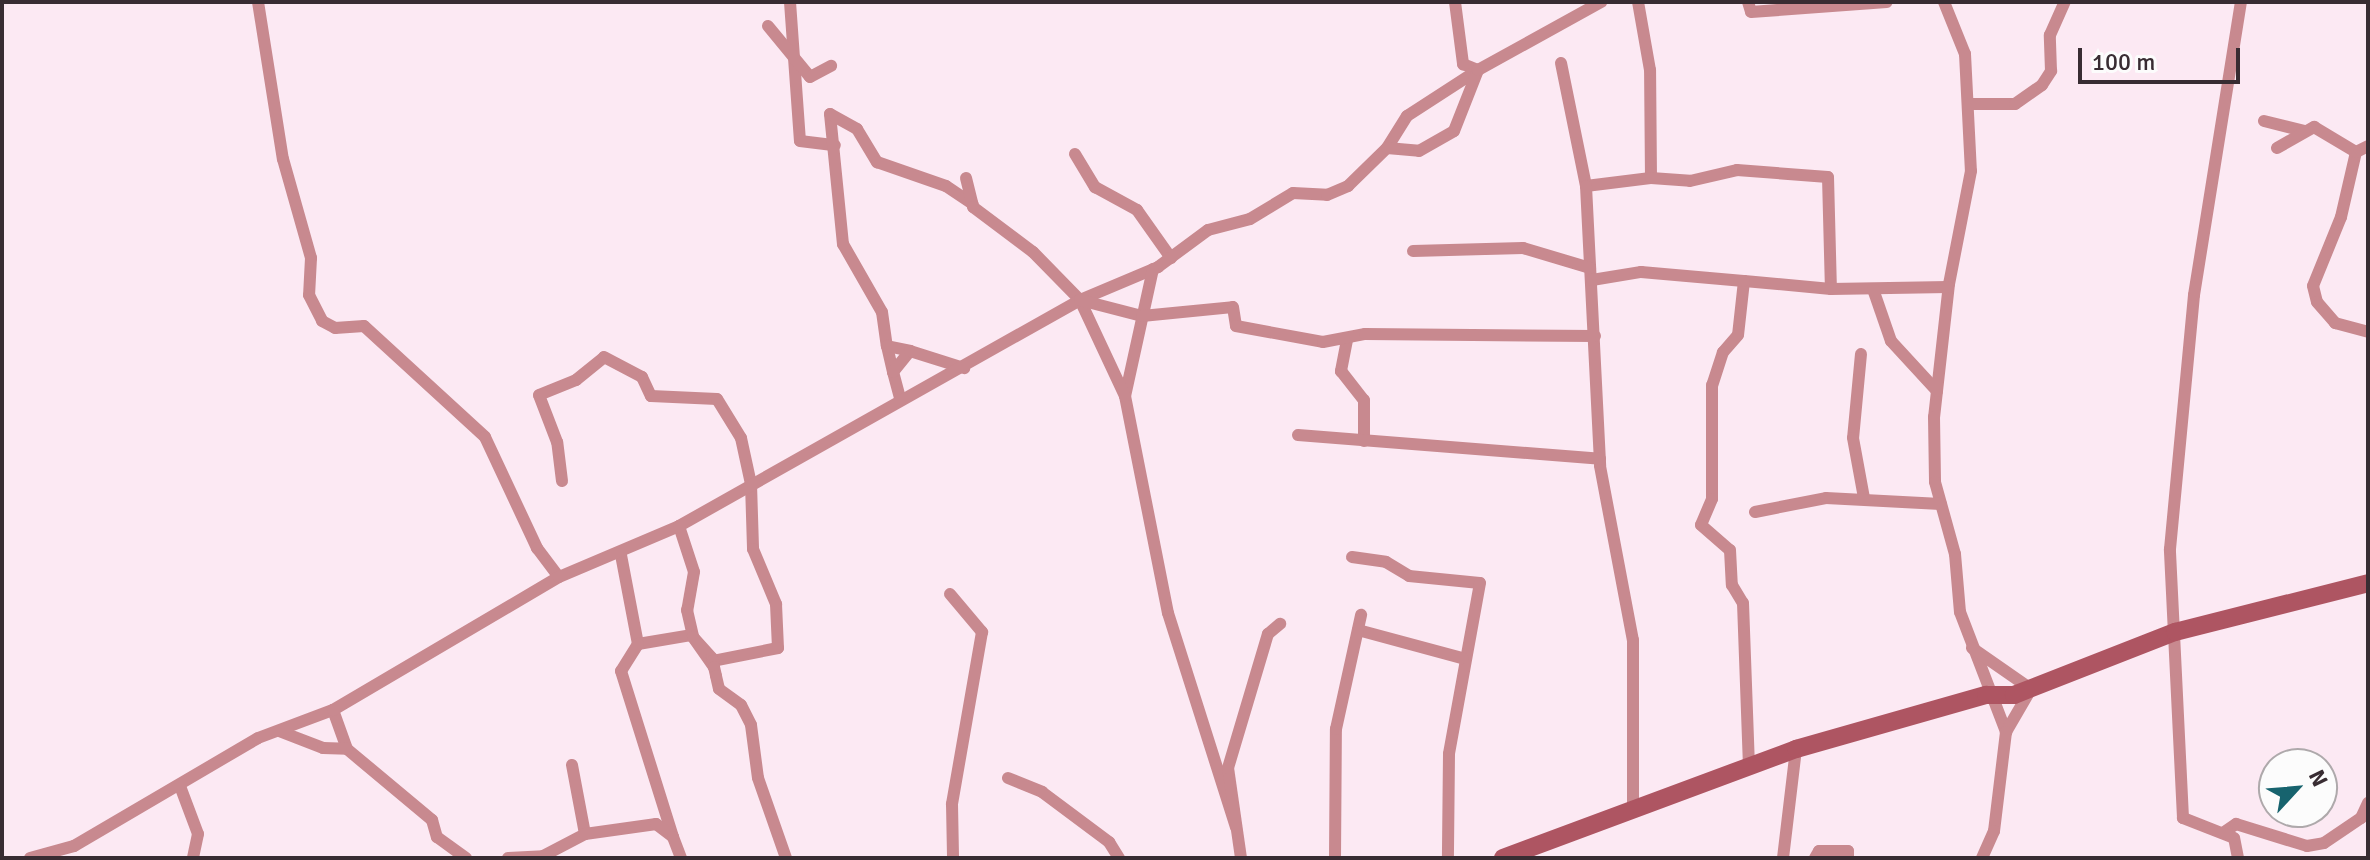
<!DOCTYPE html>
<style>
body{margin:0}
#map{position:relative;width:2370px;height:860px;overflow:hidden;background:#fce9f3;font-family:Signika,sans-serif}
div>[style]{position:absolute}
.street>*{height:12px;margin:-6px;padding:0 6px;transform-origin:6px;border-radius:6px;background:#c8898f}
.secondary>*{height:18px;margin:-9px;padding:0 9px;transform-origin:9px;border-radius:9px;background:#ae5562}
span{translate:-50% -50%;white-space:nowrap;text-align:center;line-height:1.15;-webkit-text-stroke:8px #fcfcfc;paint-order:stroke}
.frame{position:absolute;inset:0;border:4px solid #382c32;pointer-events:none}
.north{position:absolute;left:2258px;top:748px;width:80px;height:80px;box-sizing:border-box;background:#fcfcfc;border:2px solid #aea9ab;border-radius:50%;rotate:64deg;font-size:22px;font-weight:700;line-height:32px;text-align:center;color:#382c32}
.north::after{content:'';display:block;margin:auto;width:28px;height:36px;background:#17636e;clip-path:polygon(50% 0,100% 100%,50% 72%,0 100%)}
.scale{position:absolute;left:2078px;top:48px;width:162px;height:36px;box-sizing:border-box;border:4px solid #382c32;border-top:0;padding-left:10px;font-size:24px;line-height:28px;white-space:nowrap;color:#382c32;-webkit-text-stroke:6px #fcfcfc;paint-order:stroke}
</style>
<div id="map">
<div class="street">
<i style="left:258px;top:2px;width:159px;rotate:81deg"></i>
<i style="left:283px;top:159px;width:103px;rotate:74.2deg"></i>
<i style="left:311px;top:258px;width:37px;rotate:93deg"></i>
<i style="left:309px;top:295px;width:29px;rotate:63deg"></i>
<i style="left:322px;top:321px;width:15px;rotate:28deg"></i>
<i style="left:335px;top:328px;width:29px;rotate:-4deg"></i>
<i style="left:364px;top:326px;width:164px;rotate:42.5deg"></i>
<i style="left:485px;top:437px;width:123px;rotate:64.9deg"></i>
<i style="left:537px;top:548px;width:36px;rotate:53deg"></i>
<i style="left:790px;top:2px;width:139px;rotate:85.9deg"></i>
<i style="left:800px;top:141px;width:35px;rotate:7deg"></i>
<i style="left:1455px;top:2px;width:63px;rotate:82.6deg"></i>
<i style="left:1463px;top:64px;width:16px;rotate:22deg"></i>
<i style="left:1748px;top:2px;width:10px;rotate:73deg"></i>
<i style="left:1751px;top:12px;width:136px;rotate:-4.2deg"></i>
<i style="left:1944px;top:2px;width:56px;rotate:68deg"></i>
<i style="left:1965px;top:54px;width:117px;rotate:87.1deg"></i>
<i style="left:1971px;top:171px;width:115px;rotate:101deg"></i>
<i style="left:1949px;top:284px;width:134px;rotate:96.4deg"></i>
<i style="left:1934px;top:417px;width:65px;rotate:89.1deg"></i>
<i style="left:1935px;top:482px;width:75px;rotate:74.5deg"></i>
<i style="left:1955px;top:554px;width:58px;rotate:85.1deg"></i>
<i style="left:1960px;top:612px;width:129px;rotate:69deg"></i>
<i style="left:768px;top:26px;width:66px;rotate:50.5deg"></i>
<i style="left:810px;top:77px;width:24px;rotate:-28deg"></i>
<i style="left:1561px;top:63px;width:126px;rotate:78.5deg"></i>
<i style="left:1586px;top:186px;width:65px;rotate:-7deg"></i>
<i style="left:1651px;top:178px;width:108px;rotate:-90.5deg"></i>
<i style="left:1650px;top:70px;width:69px;rotate:-100deg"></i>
<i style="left:1969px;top:104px;width:46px"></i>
<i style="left:2015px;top:104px;width:33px;rotate:-35deg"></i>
<i style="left:2042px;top:85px;width:17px;rotate:-57deg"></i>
<i style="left:2051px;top:71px;width:36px;rotate:-92deg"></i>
<i style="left:2050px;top:35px;width:36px;rotate:-66deg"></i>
<i style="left:830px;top:114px;width:131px;rotate:84.3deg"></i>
<i style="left:843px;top:244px;width:78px;rotate:60.2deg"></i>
<i style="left:882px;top:312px;width:34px;rotate:82deg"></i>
<i style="left:830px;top:114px;width:31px;rotate:29deg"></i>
<i style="left:857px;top:129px;width:39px;rotate:59deg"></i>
<i style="left:877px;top:162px;width:73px;rotate:19.2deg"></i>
<i style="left:946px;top:186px;width:32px;rotate:34deg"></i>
<i style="left:2264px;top:121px;width:41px;rotate:14deg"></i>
<i style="left:2368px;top:146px;width:13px;rotate:153deg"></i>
<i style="left:2356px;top:152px;width:67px;rotate:103deg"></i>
<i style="left:2341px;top:217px;width:74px;rotate:112.1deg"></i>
<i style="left:2313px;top:286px;width:16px;rotate:76deg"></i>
<i style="left:2317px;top:302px;width:28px;rotate:49deg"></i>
<i style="left:2335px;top:323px;width:34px;rotate:15deg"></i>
<i style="left:1387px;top:148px;width:38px;rotate:-58deg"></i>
<i style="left:1407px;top:116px;width:85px;rotate:-32.9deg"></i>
<i style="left:2277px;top:148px;width:43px;rotate:-29.6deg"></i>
<i style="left:2314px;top:127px;width:49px;rotate:30.8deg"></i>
<i style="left:1075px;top:154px;width:39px;rotate:59deg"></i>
<i style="left:1095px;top:187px;width:48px;rotate:28.7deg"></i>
<i style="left:1137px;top:210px;width:59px;rotate:54.7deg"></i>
<i style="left:966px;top:178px;width:30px;rotate:76deg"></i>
<i style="left:973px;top:207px;width:75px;rotate:36.9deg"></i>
<i style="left:1033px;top:252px;width:67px;rotate:45.6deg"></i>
<i style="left:1080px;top:300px;width:85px;rotate:-22.9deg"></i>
<i style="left:1158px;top:267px;width:62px;rotate:-36.5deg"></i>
<i style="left:1208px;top:230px;width:43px;rotate:-14.7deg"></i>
<i style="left:1250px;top:219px;width:50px;rotate:-31.2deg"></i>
<i style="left:1293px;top:193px;width:34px;rotate:3deg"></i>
<i style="left:1327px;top:195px;width:23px;rotate:-23deg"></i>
<i style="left:1348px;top:186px;width:54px;rotate:-44.3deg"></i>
<i style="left:1387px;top:148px;width:32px;rotate:5deg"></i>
<i style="left:1419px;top:151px;width:40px;rotate:-29.7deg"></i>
<i style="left:1454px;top:131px;width:66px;rotate:-68.5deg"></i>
<i style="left:1478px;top:70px;width:141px;rotate:-28.9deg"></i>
<i style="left:1651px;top:178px;width:39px;rotate:4deg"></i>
<i style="left:1690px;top:181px;width:48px;rotate:-13.2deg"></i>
<i style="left:1737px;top:170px;width:91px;rotate:4.4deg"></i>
<i style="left:1828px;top:177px;width:112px;rotate:88.5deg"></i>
<i style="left:1831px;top:289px;width:87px;rotate:-174.7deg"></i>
<i style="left:1744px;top:281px;width:54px;rotate:96.3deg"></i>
<i style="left:1738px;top:335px;width:23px;rotate:131deg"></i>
<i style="left:1723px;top:352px;width:35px;rotate:108deg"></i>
<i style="left:1712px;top:385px;width:114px;rotate:90deg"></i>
<i style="left:1712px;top:499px;width:28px;rotate:113deg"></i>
<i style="left:1701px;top:525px;width:38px;rotate:41deg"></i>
<i style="left:1730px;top:550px;width:35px;rotate:87deg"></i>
<i style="left:1732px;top:585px;width:21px;rotate:59deg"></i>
<i style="left:1743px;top:603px;width:165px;rotate:87.9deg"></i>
<i style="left:1586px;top:186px;width:280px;rotate:87.1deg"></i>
<i style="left:1600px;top:466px;width:177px;rotate:79.3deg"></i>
<i style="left:1633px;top:640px;width:169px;rotate:90deg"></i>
<i style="left:1413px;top:251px;width:110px;rotate:-1.6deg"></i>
<i style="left:1523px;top:248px;width:70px;rotate:16.6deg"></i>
<i style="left:1153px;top:269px;width:130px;rotate:102.4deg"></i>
<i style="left:1125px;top:396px;width:221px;rotate:78.8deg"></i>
<i style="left:1168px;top:613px;width:225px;rotate:72.4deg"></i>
<i style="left:1592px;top:280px;width:50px;rotate:-9.3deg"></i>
<i style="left:1641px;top:272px;width:103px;rotate:5deg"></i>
<i style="left:1831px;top:289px;width:117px;rotate:-1deg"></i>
<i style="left:1873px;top:289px;width:55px;rotate:70.9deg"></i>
<i style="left:1891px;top:341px;width:68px;rotate:47.4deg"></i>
<i style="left:1080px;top:300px;width:106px;rotate:64.9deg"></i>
<i style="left:1347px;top:340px;width:32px;rotate:101deg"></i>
<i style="left:1341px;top:371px;width:37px;rotate:52deg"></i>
<i style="left:1364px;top:400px;width:41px;rotate:90deg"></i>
<i style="left:1861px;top:354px;width:84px;rotate:95.4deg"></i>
<i style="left:1853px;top:438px;width:61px;rotate:79.6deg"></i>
<i style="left:893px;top:372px;width:27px;rotate:-103deg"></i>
<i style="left:887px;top:346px;width:24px;rotate:12deg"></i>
<i style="left:900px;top:398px;width:27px;rotate:-105deg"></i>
<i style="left:893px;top:372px;width:27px;rotate:-51deg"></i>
<i style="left:910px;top:351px;width:57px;rotate:17.5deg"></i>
<i style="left:1298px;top:435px;width:303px;rotate:4.5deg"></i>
<i style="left:562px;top:481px;width:39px;rotate:-97deg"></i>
<i style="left:557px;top:442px;width:50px;rotate:-111deg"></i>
<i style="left:539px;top:395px;width:40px;rotate:-22deg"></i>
<i style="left:576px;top:380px;width:36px;rotate:-39deg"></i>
<i style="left:604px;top:357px;width:43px;rotate:27.8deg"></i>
<i style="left:642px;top:377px;width:21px;rotate:65deg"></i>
<i style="left:651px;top:396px;width:66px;rotate:2.6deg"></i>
<i style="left:717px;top:399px;width:46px;rotate:58.4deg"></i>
<i style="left:741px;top:438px;width:47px;rotate:77.7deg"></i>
<i style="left:751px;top:484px;width:65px;rotate:88.2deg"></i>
<i style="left:753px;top:549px;width:60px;rotate:67.3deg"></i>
<i style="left:776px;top:604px;width:44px;rotate:87.4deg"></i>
<i style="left:778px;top:648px;width:66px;rotate:168.7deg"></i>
<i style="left:1755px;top:512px;width:72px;rotate:-11.2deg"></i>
<i style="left:1826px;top:498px;width:115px;rotate:3deg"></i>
<i style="left:679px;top:526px;width:48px;rotate:71.9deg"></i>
<i style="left:694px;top:572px;width:39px;rotate:100deg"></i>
<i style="left:687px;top:610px;width:28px;rotate:77deg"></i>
<i style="left:621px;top:555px;width:91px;rotate:79.2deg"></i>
<i style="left:638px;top:644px;width:55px;rotate:-9.5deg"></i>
<i style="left:1352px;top:557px;width:34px;rotate:8deg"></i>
<i style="left:1386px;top:562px;width:27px;rotate:31deg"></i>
<i style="left:1409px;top:576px;width:71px;rotate:5.6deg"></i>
<i style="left:1480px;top:583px;width:174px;rotate:100.3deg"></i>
<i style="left:1449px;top:754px;width:104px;rotate:90.6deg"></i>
<i style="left:950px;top:594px;width:50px;rotate:49.9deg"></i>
<i style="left:982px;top:632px;width:175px;rotate:99.9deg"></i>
<i style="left:952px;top:804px;width:54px;rotate:88.9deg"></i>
<i style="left:1358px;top:630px;width:108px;rotate:15.1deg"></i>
<i style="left:638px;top:644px;width:32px;rotate:122deg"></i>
<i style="left:621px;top:671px;width:174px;rotate:72.6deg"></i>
<i style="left:1972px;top:648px;width:72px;rotate:34.8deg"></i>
<i style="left:2031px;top:689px;width:50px;rotate:120.2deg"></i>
<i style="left:2006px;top:732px;width:100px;rotate:96.9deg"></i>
<i style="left:1994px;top:831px;width:30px;rotate:114deg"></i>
<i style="left:714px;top:667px;width:37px;rotate:-125deg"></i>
<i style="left:693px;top:637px;width:28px;rotate:48deg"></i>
<i style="left:712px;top:658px;width:3px;rotate:72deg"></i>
<i style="left:713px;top:661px;width:6px;rotate:81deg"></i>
<i style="left:714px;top:667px;width:9px;rotate:77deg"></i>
<i style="left:716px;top:676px;width:13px;rotate:77deg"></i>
<i style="left:719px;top:689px;width:27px;rotate:36deg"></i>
<i style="left:741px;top:705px;width:22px;rotate:63deg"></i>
<i style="left:751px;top:725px;width:53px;rotate:82.5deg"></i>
<i style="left:758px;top:778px;width:85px;rotate:70.7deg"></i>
<i style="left:333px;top:710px;width:41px;rotate:70.3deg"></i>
<i style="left:347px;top:749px;width:111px;rotate:39.9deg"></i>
<i style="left:432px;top:820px;width:18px;rotate:74deg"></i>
<i style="left:437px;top:837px;width:36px;rotate:36deg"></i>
<i style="left:279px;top:731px;width:47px;rotate:21.1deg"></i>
<i style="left:323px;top:748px;width:24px;rotate:2deg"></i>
<i style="left:572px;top:765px;width:70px;rotate:79.3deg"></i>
<i style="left:1008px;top:778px;width:37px;rotate:22deg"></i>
<i style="left:1042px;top:792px;width:84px;rotate:36.7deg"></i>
<i style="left:1109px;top:842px;width:19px;rotate:58deg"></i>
<i style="left:180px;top:786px;width:51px;rotate:69.4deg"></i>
<i style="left:198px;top:834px;width:25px;rotate:102deg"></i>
<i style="left:2223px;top:833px;width:16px;rotate:-35deg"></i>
<i style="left:2236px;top:824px;width:74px;rotate:17.2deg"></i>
<i style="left:2307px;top:846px;width:17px;rotate:-10deg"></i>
<i style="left:2324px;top:843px;width:45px;rotate:-34deg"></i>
<i style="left:2361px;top:818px;width:17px;rotate:-65deg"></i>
<i style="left:30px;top:858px;width:46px;rotate:-15.3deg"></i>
<i style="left:74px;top:846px;width:213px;rotate:-30.4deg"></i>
<i style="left:258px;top:738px;width:80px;rotate:-20.5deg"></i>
<i style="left:333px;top:710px;width:262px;rotate:-30.5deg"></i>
<i style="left:559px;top:577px;width:130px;rotate:-23deg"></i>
<i style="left:679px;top:526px;width:460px;rotate:-29.4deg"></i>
<i style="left:1080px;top:300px;width:64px;rotate:14.5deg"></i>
<i style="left:1142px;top:316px;width:91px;rotate:-5.6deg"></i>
<i style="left:1233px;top:307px;width:19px;rotate:81deg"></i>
<i style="left:1236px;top:326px;width:88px;rotate:10.4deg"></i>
<i style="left:1323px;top:342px;width:43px;rotate:-10.8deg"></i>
<i style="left:1365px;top:334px;width:230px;rotate:0.5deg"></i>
<i style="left:508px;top:858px;width:35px;rotate:-3deg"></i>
<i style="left:543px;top:856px;width:47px;rotate:-27.6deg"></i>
<i style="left:585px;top:834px;width:72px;rotate:-8deg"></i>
<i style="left:656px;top:824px;width:21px;rotate:37deg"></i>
<i style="left:673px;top:837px;width:22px;rotate:69deg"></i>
<i style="left:1241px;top:858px;width:91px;rotate:-98.2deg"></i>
<i style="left:1228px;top:768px;width:140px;rotate:-73.4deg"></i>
<i style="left:1268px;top:634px;width:16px;rotate:-40deg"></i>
<i style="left:1335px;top:858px;width:129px;rotate:-89.6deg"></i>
<i style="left:1336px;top:729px;width:117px;rotate:-77.6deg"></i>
<i style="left:1783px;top:858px;width:110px;rotate:-83.2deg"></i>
<i style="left:1815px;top:858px;width:8px;rotate:-60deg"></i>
<i style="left:1819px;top:851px;width:29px"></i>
<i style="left:1848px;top:851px;width:7px;rotate:90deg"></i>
<i style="left:2238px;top:858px;width:20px;rotate:-101deg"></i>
<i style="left:2234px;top:838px;width:55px;rotate:-158.6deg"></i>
<i style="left:2183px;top:818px;width:269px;rotate:-92.8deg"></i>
<i style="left:2170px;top:549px;width:255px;rotate:-84.6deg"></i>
<i style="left:2194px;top:295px;width:297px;rotate:-80.9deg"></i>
</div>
<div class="secondary">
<i style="left:1503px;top:858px;width:313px;rotate:-20.4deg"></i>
<i style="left:1796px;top:749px;width:198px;rotate:-15.9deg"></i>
<i style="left:1986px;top:695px;width:28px"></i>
<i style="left:2014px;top:695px;width:173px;rotate:-21.4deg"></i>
<i style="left:2175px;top:632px;width:199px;rotate:-14.2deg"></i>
</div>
<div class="frame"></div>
<div class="north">N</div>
<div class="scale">100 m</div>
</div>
